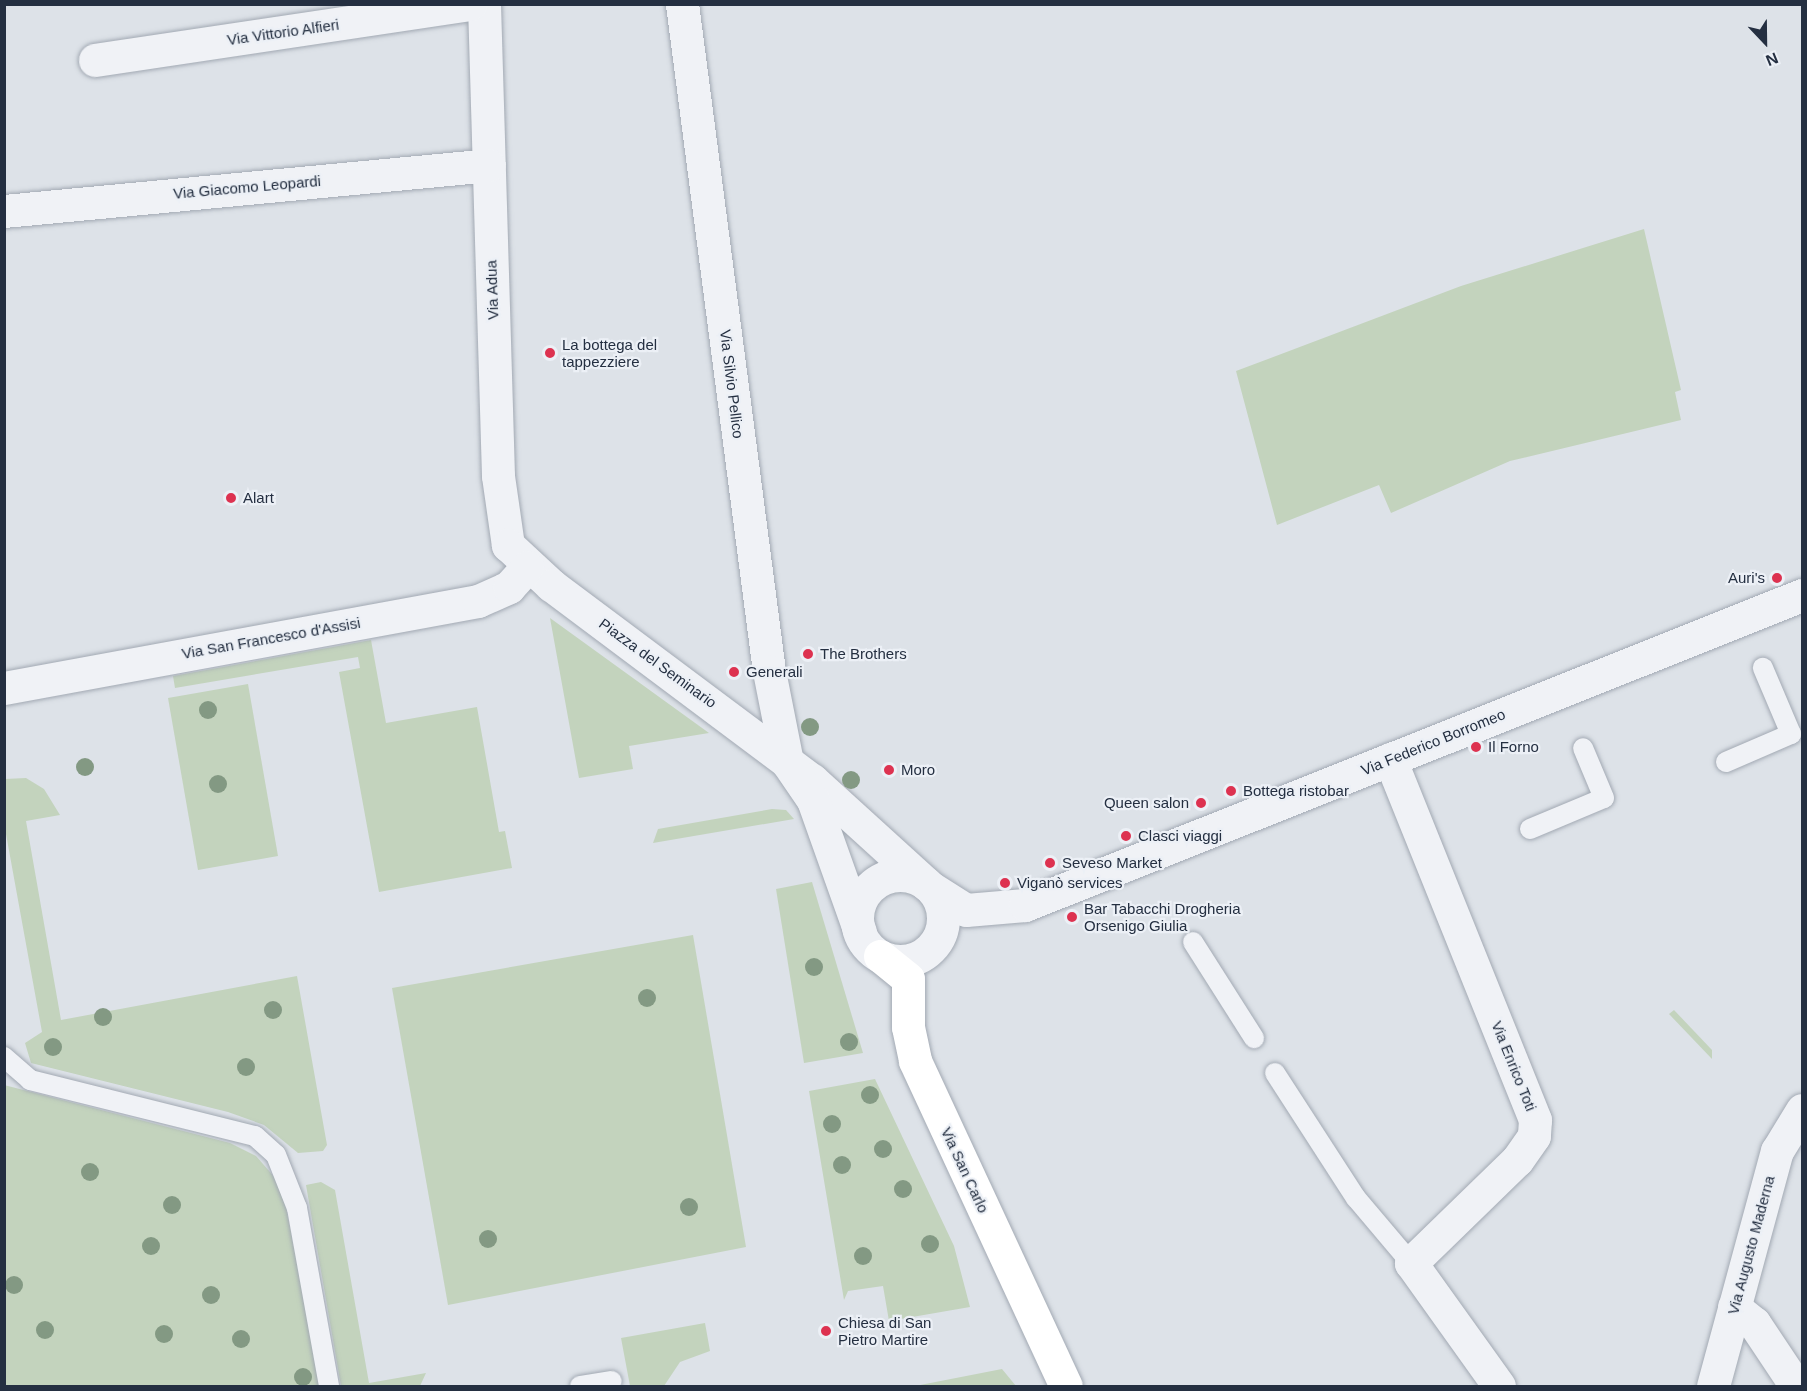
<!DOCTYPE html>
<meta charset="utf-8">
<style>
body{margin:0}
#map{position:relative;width:1807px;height:1391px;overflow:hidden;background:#dde2e8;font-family:Arial,sans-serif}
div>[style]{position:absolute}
.green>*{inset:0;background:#c3d3bd}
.roads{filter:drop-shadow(0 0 2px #a2a9b3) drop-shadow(0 0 2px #a2a9b3)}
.lane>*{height:20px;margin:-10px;padding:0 10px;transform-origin:10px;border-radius:10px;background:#f0f2f6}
.street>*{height:33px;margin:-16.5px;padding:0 16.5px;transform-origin:16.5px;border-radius:16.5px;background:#f0f2f6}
.street>.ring{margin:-16.5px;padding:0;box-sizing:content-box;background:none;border:33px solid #f0f2f6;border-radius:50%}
.secondary>*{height:33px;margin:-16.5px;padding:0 16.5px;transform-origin:16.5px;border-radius:16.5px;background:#fff}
.trees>*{width:18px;height:18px;margin:-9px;border-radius:50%;background:#839983}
.dots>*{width:16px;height:16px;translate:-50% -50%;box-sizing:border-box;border:3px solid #ecf0f6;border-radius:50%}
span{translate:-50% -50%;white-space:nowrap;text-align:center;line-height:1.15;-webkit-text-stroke:4.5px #ecf0f6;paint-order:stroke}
.street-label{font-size:15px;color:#242f41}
.poi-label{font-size:15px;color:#242f41}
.left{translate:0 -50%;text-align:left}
.right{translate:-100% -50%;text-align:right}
.frame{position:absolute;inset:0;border:6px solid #242f41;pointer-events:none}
.north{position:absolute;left:1735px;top:12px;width:60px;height:60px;-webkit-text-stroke:4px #ecf0f6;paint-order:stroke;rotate:158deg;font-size:16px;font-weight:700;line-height:24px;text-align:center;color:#242f41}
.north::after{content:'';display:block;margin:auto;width:21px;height:27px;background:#242f41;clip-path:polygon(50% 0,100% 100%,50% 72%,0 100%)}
</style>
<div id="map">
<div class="green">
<i style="clip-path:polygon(1644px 229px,1681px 390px,1675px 392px,1681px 420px,1510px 461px,1391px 513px,1379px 485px,1277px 525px,1236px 371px,1461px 286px)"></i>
<i style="clip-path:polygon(550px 618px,709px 733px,629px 746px,633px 769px,579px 778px)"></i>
<i style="clip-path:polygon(371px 640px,386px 723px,477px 707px,499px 832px,505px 831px,512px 868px,379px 892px,339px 672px,360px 668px,358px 657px,175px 688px,173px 676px)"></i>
<i style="clip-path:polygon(248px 684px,278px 856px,198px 870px,168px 698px)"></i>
<i style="clip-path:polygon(26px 778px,44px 789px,60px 815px,26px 821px,61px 1020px,297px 976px,327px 1145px,323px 1151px,298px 1153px,264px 1125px,228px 1112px,31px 1063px,25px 1043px,42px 1032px,4px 823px,5px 779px)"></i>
<i style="clip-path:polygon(772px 809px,786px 810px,794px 819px,653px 843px,658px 829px)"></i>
<i style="clip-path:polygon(812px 882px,863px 1053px,804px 1063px,776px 889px)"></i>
<i style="clip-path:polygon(693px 935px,746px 1247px,448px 1305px,392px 988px)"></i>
<i style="clip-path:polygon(1674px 1010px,1712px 1050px,1712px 1059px,1669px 1014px)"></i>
<i style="clip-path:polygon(875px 1079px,954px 1246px,970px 1307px,889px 1321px,883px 1286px,848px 1291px,844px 1300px,809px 1091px)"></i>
<i style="clip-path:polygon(4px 1085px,230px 1143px,256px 1156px,277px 1180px,286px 1207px,321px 1386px,5px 1386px)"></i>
<i style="clip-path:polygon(321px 1182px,335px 1190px,369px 1383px,426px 1373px,420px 1386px,341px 1386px,306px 1185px)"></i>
<i style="clip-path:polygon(705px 1323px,710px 1351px,680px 1362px,664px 1386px,630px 1386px,621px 1338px)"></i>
<i style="clip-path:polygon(1002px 1369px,1016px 1386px,915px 1386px)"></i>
</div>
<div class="roads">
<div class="lane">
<i style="left:1726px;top:762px;width:71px;rotate:-23.3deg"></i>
<i style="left:1791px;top:734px;width:72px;rotate:-113deg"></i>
<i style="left:1530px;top:829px;width:80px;rotate:-22.7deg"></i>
<i style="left:1604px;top:798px;width:54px;rotate:-112.8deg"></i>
<i style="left:1193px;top:942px;width:114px;rotate:57.6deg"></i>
<i style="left:4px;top:1057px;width:35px;rotate:41deg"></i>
<i style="left:30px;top:1080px;width:232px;rotate:14deg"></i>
<i style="left:255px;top:1136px;width:28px;rotate:42deg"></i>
<i style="left:276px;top:1155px;width:57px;rotate:68.4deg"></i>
<i style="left:297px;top:1208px;width:181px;rotate:79.8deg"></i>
<i style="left:1275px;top:1073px;width:149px;rotate:57.1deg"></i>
<i style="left:1356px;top:1198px;width:85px;rotate:49.8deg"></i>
<i style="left:580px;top:1386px;width:32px;rotate:-9deg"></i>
</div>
<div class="street">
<i style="left:484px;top:4px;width:472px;rotate:88.3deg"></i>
<i style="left:498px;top:476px;width:70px;rotate:81.8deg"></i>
<i style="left:508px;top:545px;width:59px;rotate:42.9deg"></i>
<i style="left:551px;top:585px;width:326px;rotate:36.8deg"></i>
<i style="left:812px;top:780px;width:153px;rotate:42.3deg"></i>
<i style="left:682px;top:4px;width:673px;rotate:82.57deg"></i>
<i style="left:769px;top:671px;width:93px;rotate:78.8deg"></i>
<i style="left:787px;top:762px;width:46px;rotate:55.6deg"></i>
<i style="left:813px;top:800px;width:140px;rotate:70.4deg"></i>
<i style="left:95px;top:60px;width:380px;rotate:-8.5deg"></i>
<i style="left:4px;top:211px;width:487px;rotate:-5.4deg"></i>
<i style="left:4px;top:688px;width:482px;rotate:-10.4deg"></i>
<i style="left:478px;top:601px;width:34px;rotate:-24deg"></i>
<i style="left:509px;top:587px;width:27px;rotate:-48deg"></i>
<i style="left:1390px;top:759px;width:389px;rotate:68.1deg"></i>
<i style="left:1535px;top:1120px;width:16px;rotate:94deg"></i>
<i style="left:1534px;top:1136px;width:29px;rotate:125deg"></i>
<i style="left:1517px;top:1160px;width:148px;rotate:135.8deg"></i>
<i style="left:1411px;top:1263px;width:151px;rotate:54.4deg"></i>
<i class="ring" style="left:857px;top:875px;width:53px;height:53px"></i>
<i style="left:931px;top:888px;width:41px;rotate:32.2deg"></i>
<i style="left:966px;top:910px;width:59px;rotate:-4.8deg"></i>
<i style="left:1025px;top:905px;width:837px;rotate:-21.75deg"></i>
<i style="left:1734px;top:1307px;width:26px;rotate:39deg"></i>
<i style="left:1754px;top:1323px;width:76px;rotate:56.3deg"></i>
<i style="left:1713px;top:1386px;width:244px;rotate:-74.8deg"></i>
<i style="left:1777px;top:1151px;width:48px;rotate:-58.6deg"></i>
</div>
<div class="secondary">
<i style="left:880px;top:956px;width:36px;rotate:39deg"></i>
<i style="left:908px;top:979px;width:48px;rotate:90deg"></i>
<i style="left:908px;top:1027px;width:35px;rotate:78deg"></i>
<i style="left:915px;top:1061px;width:358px;rotate:65.1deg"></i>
</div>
</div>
<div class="trees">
<i style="left:208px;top:710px"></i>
<i style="left:810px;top:727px"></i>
<i style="left:85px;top:767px"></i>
<i style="left:851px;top:780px"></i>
<i style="left:218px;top:784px"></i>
<i style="left:814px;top:967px"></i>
<i style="left:647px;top:998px"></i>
<i style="left:273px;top:1010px"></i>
<i style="left:103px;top:1017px"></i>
<i style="left:849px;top:1042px"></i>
<i style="left:53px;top:1047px"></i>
<i style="left:246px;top:1067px"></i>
<i style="left:870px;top:1095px"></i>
<i style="left:832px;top:1124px"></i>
<i style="left:883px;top:1149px"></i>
<i style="left:842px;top:1165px"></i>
<i style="left:90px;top:1172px"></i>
<i style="left:903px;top:1189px"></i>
<i style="left:172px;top:1205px"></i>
<i style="left:689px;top:1207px"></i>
<i style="left:488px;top:1239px"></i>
<i style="left:930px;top:1244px"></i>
<i style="left:151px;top:1246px"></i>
<i style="left:863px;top:1256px"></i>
<i style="left:14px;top:1285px"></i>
<i style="left:211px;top:1295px"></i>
<i style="left:45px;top:1330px"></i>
<i style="left:164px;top:1334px"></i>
<i style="left:241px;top:1339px"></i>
<i style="left:303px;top:1377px"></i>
</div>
<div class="dots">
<i style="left:550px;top:353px;background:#dd3250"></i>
<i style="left:231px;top:498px;background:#dd3250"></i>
<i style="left:1777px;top:578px;background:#dd3250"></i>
<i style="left:808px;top:654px;background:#dd3250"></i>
<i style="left:734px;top:672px;background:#dd3250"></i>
<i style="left:1476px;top:747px;background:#dd3250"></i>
<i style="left:889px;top:770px;background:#dd3250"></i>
<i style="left:1231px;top:791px;background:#dd3250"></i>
<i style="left:1201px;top:803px;background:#dd3250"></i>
<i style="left:1126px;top:836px;background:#dd3250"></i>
<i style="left:1050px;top:863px;background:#dd3250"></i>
<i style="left:1005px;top:883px;background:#dd3250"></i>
<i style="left:1072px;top:917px;background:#dd3250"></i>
<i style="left:826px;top:1331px;background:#dd3250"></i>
</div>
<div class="street-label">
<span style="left:283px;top:32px;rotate:-8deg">Via Vittorio Alfieri</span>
<span style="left:247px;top:187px;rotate:-5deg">Via Giacomo Leopardi</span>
<span style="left:492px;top:290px;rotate:-92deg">Via Adua</span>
<span style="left:732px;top:384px;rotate:83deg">Via Silvio Pellico</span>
<span style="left:271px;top:638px;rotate:-10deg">Via San Francesco d'Assisi</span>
<span style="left:658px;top:663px;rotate:36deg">Piazza del Seminario</span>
<span style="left:1433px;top:742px;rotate:-22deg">Via Federico Borromeo</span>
<span style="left:1514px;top:1066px;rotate:68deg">Via Enrico Toti</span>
<span style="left:965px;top:1170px;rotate:65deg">Via San Carlo</span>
<span style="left:1751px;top:1245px;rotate:-75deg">Via Augusto Maderna</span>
</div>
<div class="poi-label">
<span class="left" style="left:562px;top:353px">La bottega del<br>tappezziere</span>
<span class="left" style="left:243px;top:498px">Alart</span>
<span class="right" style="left:1765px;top:578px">Auri's</span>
<span class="left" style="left:820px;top:654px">The Brothers</span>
<span class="left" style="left:746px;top:672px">Generali</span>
<span class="left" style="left:1488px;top:747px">Il Forno</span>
<span class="left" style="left:901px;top:770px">Moro</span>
<span class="left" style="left:1243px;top:791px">Bottega ristobar</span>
<span class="right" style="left:1189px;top:803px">Queen salon</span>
<span class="left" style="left:1138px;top:836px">Clasci viaggi</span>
<span class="left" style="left:1062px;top:863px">Seveso Market</span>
<span class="left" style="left:1017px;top:883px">Viganò services</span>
<span class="left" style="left:1084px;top:917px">Bar Tabacchi Drogheria<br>Orsenigo Giulia</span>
<span class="left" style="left:838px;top:1331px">Chiesa di San<br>Pietro Martire</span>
</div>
<div class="frame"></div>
<div class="north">N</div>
</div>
